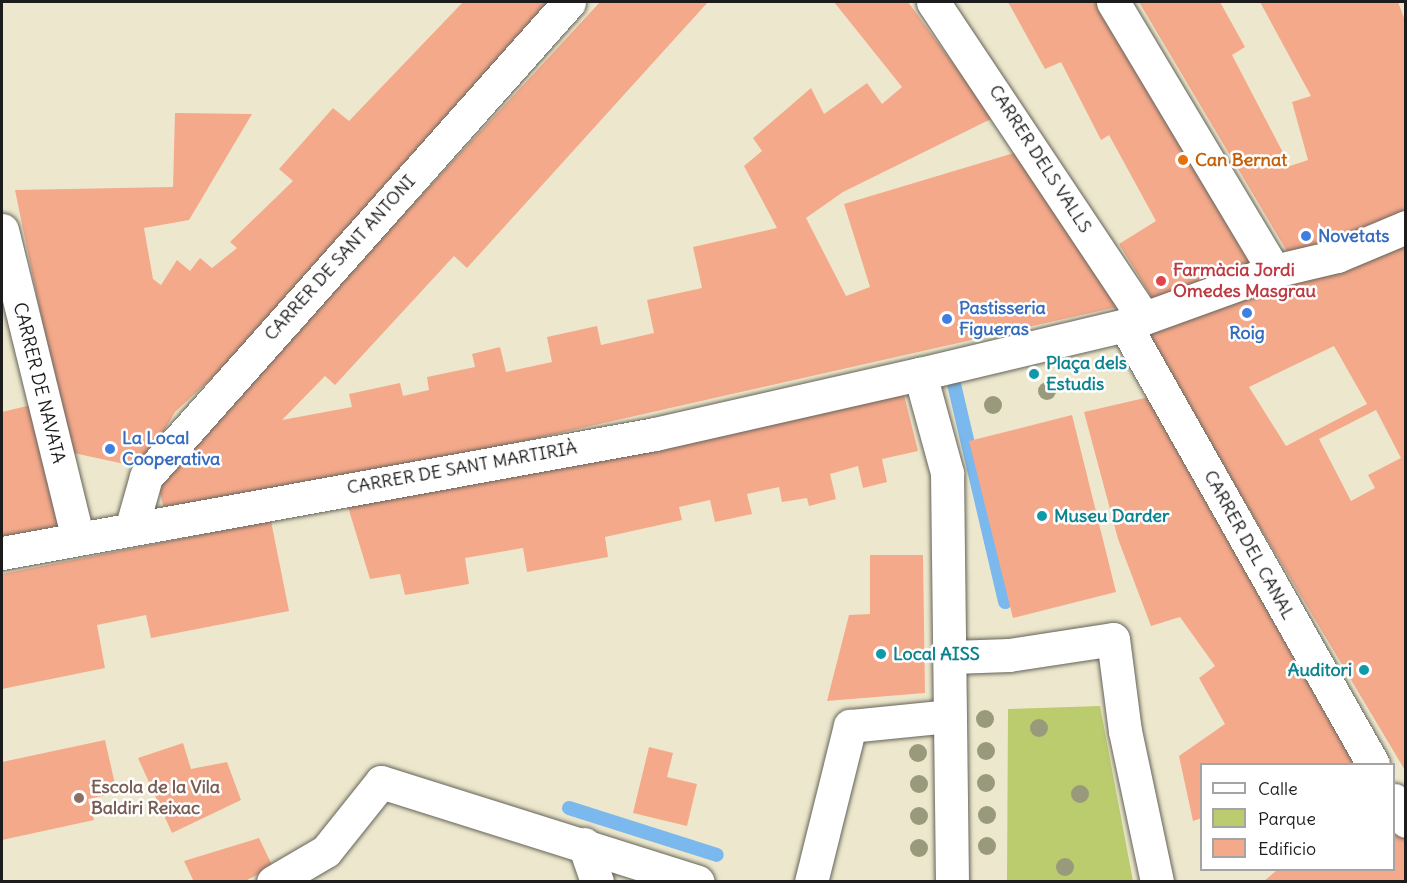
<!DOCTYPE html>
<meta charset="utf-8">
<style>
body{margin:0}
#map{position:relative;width:1407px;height:883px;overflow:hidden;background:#ede8cd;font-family:Delius,sans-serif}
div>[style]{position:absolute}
.green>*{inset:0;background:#bbcc6f}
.stream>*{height:14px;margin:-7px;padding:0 7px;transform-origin:7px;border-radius:7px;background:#7ab8ed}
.building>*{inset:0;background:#f5a98b}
.roads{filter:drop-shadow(0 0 2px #65635a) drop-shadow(0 0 2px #65635a)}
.minor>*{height:33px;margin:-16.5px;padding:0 16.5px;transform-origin:16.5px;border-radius:16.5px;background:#fff}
.trees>*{width:18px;height:18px;margin:-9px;border-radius:50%;background:#999a7c}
.dots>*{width:16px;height:16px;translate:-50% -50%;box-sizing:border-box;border:3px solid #fff;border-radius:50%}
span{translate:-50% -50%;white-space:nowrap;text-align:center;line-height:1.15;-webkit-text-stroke:5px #fff;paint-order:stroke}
.street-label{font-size:18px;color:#1c1c1c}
.food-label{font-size:18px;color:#c56008;font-weight:700}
.left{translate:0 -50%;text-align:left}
.shop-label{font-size:18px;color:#366cbe;font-weight:700}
.health-label{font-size:18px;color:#be3a42;font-weight:700}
.culture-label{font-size:18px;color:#0d838f;font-weight:700}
.right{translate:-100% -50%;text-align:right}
.education-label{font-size:18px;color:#785e54;font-weight:700}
.frame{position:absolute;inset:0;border:3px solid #1c1c1c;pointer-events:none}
.legend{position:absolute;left:1200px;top:763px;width:195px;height:108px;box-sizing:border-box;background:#fff;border:2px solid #a4a4a4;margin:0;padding:8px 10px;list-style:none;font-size:18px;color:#1c1c1c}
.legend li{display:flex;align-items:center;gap:12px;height:30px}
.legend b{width:30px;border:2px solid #a4a4a4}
</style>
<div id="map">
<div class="green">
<i style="clip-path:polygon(1100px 706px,1133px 881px,1007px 881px,1008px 709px)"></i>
</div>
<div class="stream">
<i style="left:954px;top:384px;width:224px;rotate:76.8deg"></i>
<i style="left:569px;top:808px;width:155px;rotate:17.6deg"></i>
</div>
<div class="building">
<i style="clip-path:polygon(463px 2px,555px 2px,228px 363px,175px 412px,143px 468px,69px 452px,15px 190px,173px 187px,175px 113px,252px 114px,189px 220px,144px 228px,153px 279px,161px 285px,177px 260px,190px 271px,200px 258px,212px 268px,237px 248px,230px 242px,293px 181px,279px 169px,333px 108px,349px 121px)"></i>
<i style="clip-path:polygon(600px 2px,708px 2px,467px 268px,454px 256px,335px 385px,325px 376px,282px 420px,352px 407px,349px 394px,400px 383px,403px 396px,429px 390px,427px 377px,475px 367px,472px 354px,500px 347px,506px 372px,552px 362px,547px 337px,597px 326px,601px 345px,654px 333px,647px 300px,702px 288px,693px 247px,777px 228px,744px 166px,762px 151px,753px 138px,811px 88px,824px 114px,867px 83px,882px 104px,902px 87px,834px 2px,908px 2px,993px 118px,843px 192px,806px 218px,846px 296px,870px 287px,844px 204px,1014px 153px,1126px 305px,343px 482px,164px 509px,157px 481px)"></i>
<i style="clip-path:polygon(1008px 2px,1098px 2px,1264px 270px,1157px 306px,1119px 244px,1156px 221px,1109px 135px,1101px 140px,1061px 62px,1045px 69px)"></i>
<i style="clip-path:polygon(1139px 2px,1220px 2px,1245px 47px,1232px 55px,1290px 166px,1308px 160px,1292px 102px,1311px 96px,1260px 2px,1398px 2px,1406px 23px,1406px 217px,1291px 258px)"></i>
<i style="clip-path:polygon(evenodd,1406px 242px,1406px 772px,1144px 333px,1406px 242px,1334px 346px,1367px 404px,1286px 446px,1249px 387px,1334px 346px,1406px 242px,1376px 410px,1401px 458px,1368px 475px,1375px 488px,1351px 501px,1319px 439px,1376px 410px)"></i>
<i style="clip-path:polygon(903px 391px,918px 451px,882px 459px,887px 482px,863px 488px,858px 466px,830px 474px,836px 499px,809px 506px,807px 498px,782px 502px,779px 487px,747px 494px,752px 514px,715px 522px,710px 500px,679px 507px,682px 520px,605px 537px,608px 557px,527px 572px,523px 548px,465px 558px,469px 584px,405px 595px,400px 574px,370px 579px,348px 507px)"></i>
<i style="clip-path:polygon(1149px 397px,1363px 764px,1202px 764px,1202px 818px,1193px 821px,1179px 756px,1225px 724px,1199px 678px,1215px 666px,1180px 617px,1151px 626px,1118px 539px,1084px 412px)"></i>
<i style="clip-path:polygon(31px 405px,58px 526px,2px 538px,2px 412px)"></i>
<i style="clip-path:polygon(1072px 415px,1116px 592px,1013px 618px,969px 441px)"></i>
<i style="clip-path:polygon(271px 521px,289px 611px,151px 638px,146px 615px,97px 625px,105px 668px,2px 689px,2px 574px)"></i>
<i style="clip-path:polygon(870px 555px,923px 555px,925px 693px,827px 701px,849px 615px,870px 614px)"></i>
<i style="clip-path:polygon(105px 740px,117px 793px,88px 799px,94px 820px,2px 840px,2px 762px)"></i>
<i style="clip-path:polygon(183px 743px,191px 769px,227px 762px,241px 800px,172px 833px,138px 758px)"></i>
<i style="clip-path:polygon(649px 747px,673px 753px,667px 777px,697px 784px,687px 826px,633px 813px)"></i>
<i style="clip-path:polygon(1394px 819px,1406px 841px,1406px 882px,1263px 882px,1277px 870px,1394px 870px)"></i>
<i style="clip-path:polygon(259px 838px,273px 867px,243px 882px,194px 882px,184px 861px)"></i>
</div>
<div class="roads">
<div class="minor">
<i style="left:933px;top:2px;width:380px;rotate:56.3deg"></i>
<i style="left:1113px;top:2px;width:313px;rotate:59.1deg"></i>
<i style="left:2px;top:230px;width:315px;rotate:76.2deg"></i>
<i style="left:1125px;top:325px;width:504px;rotate:60.54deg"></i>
<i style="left:920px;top:374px;width:103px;rotate:74.7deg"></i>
<i style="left:947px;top:473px;width:409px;rotate:89.3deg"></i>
<i style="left:132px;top:526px;width:51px;rotate:-74.1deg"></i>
<i style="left:146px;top:477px;width:636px;rotate:-48.31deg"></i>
<i style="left:2px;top:553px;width:664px;rotate:-10.33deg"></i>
<i style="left:655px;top:434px;width:272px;rotate:-12.8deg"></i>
<i style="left:920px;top:374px;width:211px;rotate:-13.4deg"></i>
<i style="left:1125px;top:325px;width:158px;rotate:-19.9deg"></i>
<i style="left:1274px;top:271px;width:65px;rotate:-13.4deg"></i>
<i style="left:1337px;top:256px;width:75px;rotate:-22.8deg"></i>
<i style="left:952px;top:657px;width:57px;rotate:-2deg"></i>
<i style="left:1009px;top:655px;width:105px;rotate:-8.7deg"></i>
<i style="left:1113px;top:639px;width:93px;rotate:82.6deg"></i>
<i style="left:1125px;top:731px;width:154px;rotate:78deg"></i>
<i style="left:1394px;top:800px;width:24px;rotate:60deg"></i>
<i style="left:584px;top:844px;width:40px;rotate:71.1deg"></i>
<i style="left:273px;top:882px;width:61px;rotate:-30.3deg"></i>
<i style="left:326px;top:851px;width:88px;rotate:-51.4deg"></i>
<i style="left:381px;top:782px;width:332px;rotate:17.5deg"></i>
<i style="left:811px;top:882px;width:161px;rotate:-76deg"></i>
<i style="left:850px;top:726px;width:100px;rotate:-5.7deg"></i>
</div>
</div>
<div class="trees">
<i style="left:1047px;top:391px"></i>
<i style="left:993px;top:405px"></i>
<i style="left:985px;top:719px"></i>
<i style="left:1039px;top:728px"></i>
<i style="left:986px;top:751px"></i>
<i style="left:918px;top:753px"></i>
<i style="left:986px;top:783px"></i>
<i style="left:919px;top:784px"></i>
<i style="left:1080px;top:794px"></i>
<i style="left:987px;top:815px"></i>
<i style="left:919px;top:816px"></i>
<i style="left:987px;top:846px"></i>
<i style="left:919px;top:848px"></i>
<i style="left:1065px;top:867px"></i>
</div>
<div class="dots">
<i style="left:1183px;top:160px;background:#e8710a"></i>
<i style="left:1306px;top:236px;background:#3f7fe0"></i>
<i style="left:1161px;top:281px;background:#e0444e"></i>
<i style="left:1247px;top:313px;background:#3f7fe0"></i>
<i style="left:947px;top:319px;background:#3f7fe0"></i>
<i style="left:1034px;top:374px;background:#0f9aa8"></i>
<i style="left:110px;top:449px;background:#3f7fe0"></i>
<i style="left:1042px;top:516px;background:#0f9aa8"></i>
<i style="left:881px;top:654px;background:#0f9aa8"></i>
<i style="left:1364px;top:670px;background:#0f9aa8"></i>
<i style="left:79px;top:798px;background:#8d6e63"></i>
</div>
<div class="street-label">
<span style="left:1040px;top:159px;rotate:57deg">CARRER DELS VALLS</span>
<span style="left:340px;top:258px;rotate:-48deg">CARRER DE SANT ANTONI</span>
<span style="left:39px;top:383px;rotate:76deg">CARRER DE NAVATA</span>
<span style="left:462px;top:468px;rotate:-10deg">CARRER DE SANT MARTIRIÀ</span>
<span style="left:1249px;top:545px;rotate:61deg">CARRER DEL CANAL</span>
</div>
<div class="food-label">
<span class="left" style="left:1195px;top:160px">Can Bernat</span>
</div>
<div class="shop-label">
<span class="left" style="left:1318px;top:236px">Novetats</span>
<span class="left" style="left:959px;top:319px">Pastisseria<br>Figueras</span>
<span style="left:1247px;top:333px">Roig</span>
<span class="left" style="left:122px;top:449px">La Local<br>Cooperativa</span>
</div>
<div class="health-label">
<span class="left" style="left:1173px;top:281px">Farmàcia Jordi<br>Omedes Masgrau</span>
</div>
<div class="culture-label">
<span class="left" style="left:1046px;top:374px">Plaça dels<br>Estudis</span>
<span class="left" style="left:1054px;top:516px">Museu Darder</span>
<span class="left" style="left:893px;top:654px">Local AISS</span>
<span class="right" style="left:1352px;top:670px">Auditori</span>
</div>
<div class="education-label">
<span class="left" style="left:91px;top:798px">Escola de la Vila<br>Baldiri Reixac</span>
</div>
<div class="frame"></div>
<ul class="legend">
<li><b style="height:8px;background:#fff"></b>Calle</li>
<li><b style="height:16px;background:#bbcc6f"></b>Parque</li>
<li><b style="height:16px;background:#f5a98b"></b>Edificio</li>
</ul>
</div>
